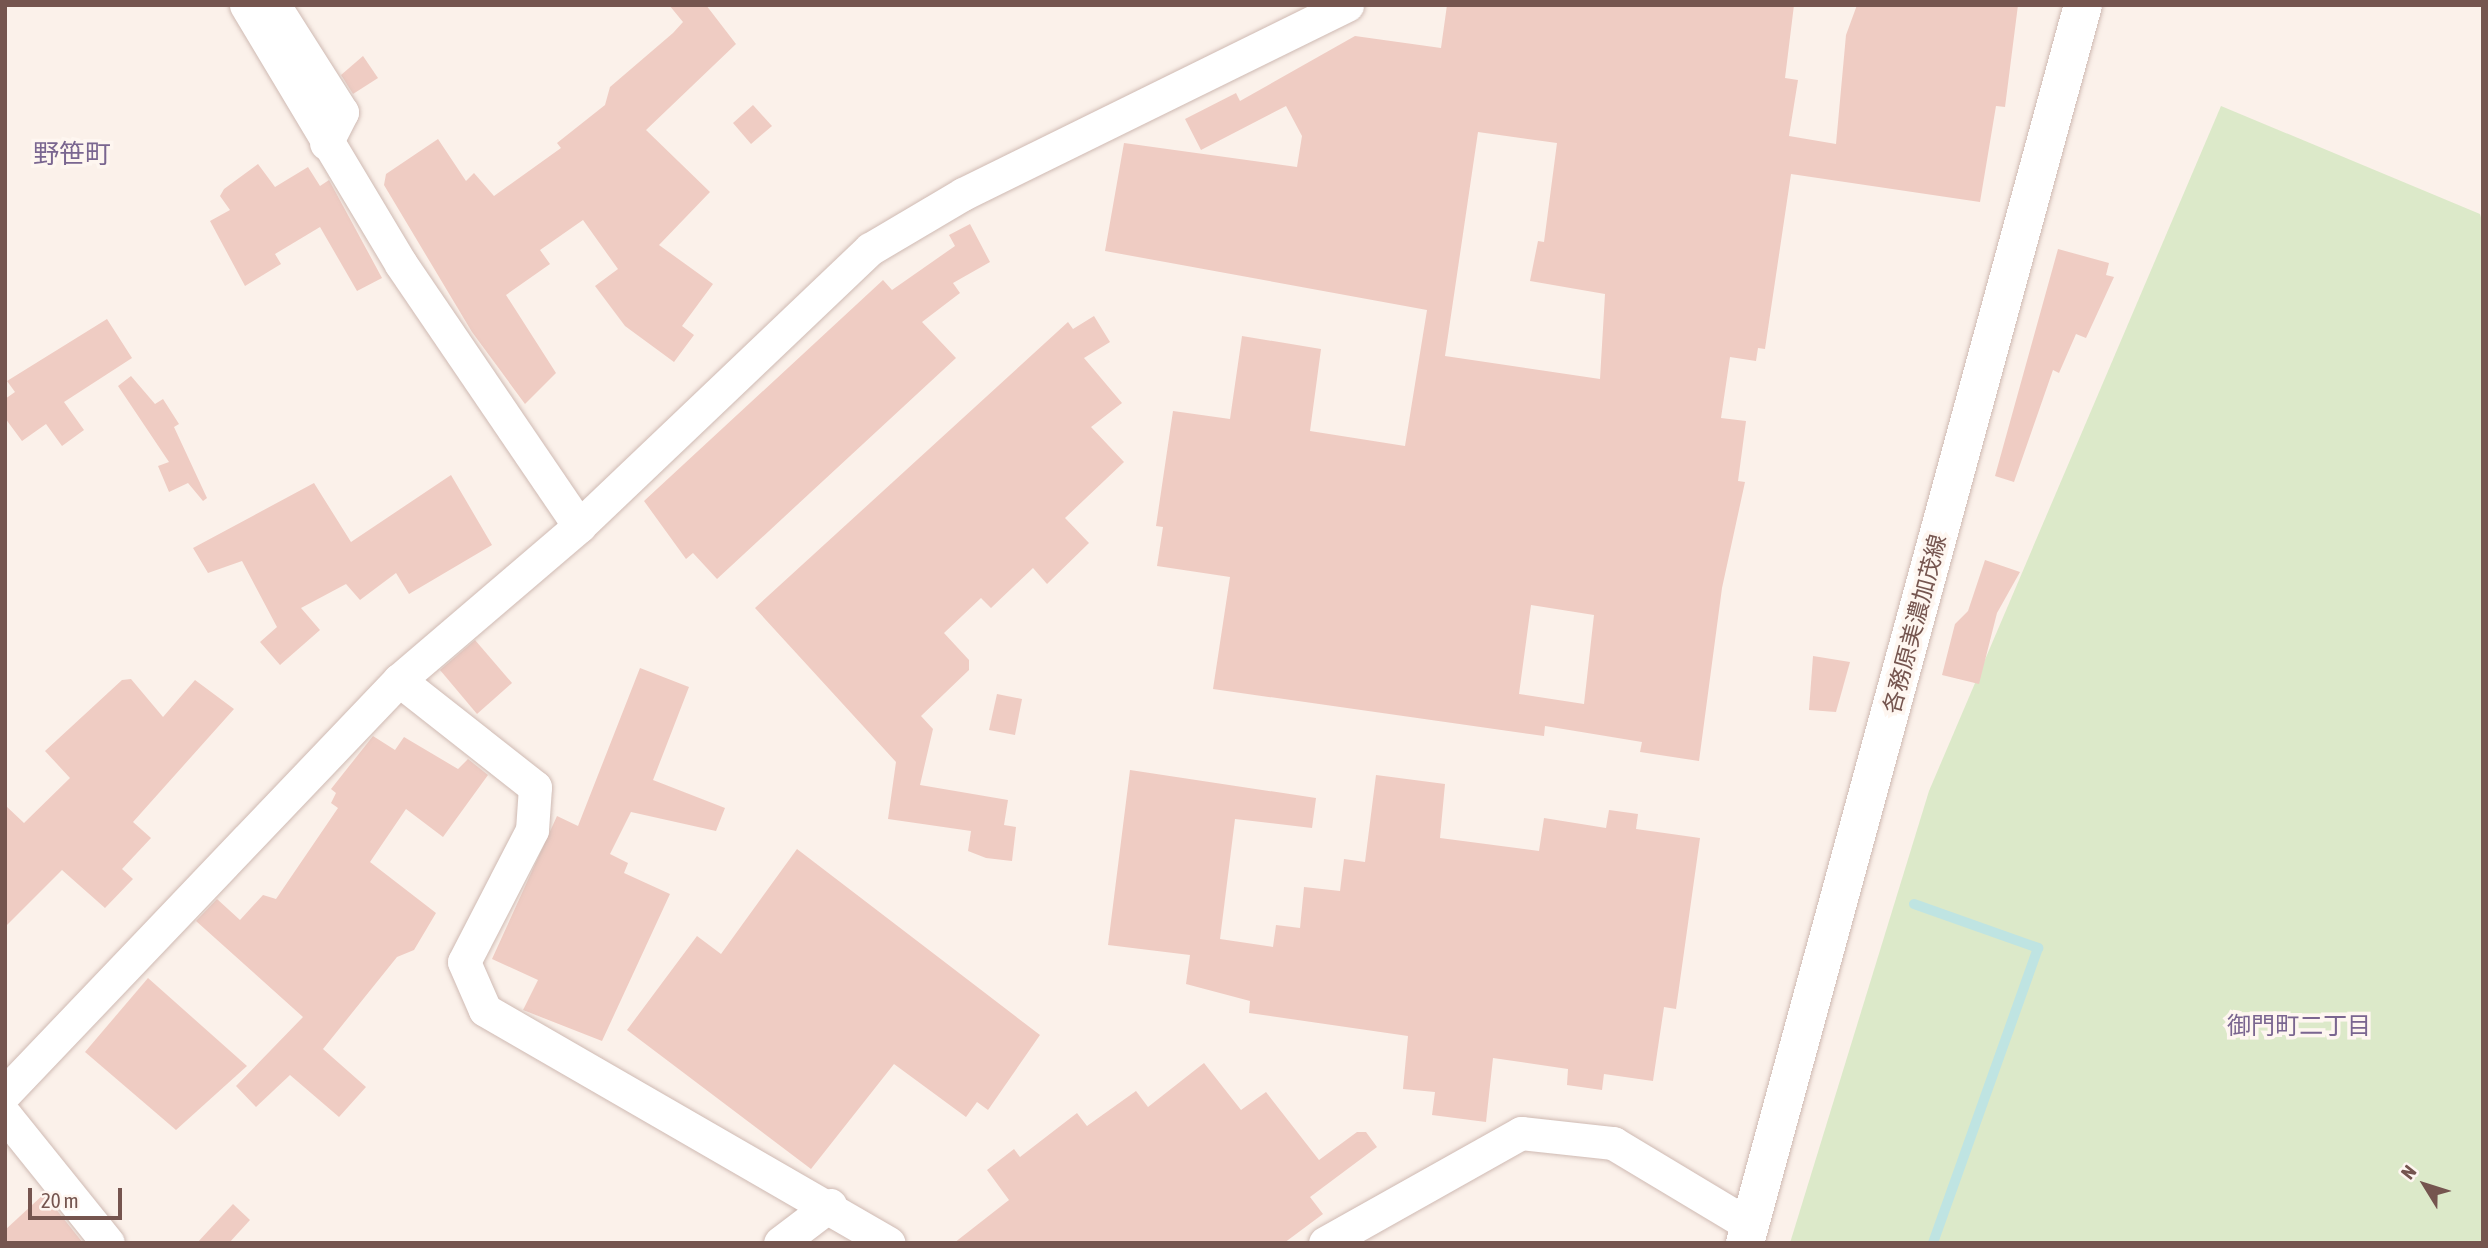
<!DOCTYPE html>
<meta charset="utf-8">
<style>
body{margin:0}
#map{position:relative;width:2488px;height:1248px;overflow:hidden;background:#fbf1ea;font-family:"Asap Condensed","Noto Sans JP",sans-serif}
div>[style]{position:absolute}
.green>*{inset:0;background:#dce9c9}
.stream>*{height:10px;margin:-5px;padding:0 5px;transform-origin:5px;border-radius:5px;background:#bfe4e2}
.building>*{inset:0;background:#efccc3}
.roads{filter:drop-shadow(0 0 2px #cfbab3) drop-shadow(0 0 2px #cfbab3)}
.minor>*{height:33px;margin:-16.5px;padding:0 16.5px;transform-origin:16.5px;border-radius:16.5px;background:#fff}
.secondary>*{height:38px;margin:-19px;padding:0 19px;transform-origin:19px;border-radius:19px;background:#fff}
span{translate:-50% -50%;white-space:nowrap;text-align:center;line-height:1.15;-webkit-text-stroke:7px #fef6f0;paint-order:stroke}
.street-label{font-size:23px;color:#75554f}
.neighbourhood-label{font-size:24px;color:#7a6690}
.quarter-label{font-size:26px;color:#7a6690}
.frame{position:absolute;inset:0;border:7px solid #75554f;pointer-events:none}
.north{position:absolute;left:2390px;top:1150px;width:70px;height:70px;-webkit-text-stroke:5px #fef6f0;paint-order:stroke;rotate:308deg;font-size:19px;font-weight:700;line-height:28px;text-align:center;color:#75554f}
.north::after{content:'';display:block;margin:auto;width:24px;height:32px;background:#75554f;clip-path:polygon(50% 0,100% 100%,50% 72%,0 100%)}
.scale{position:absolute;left:28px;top:1188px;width:94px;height:32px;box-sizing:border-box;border:4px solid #75554f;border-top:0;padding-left:9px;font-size:21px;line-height:24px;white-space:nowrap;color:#75554f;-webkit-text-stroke:5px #fef6f0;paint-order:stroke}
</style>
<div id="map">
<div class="green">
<i style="clip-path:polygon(2221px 106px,2480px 214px,2483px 225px,2483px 1243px,1790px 1243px,1929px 791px)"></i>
</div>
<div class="stream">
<i style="left:1914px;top:904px;width:132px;rotate:19.5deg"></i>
<i style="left:2038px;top:948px;width:313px;rotate:109.6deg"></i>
</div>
<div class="building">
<i style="clip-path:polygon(669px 5px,706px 5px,736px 44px,646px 130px,710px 192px,659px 245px,713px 284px,682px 326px,694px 335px,674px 362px,625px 326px,595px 286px,618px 269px,583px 220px,540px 250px,550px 264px,506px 295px,556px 373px,525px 404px,472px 332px,384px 185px,386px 174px,438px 139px,466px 181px,474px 173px,494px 196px,561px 148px,557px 143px,605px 105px,610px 87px,673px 33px,683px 22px)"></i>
<i style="clip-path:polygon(evenodd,1447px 5px,1794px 5px,1785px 78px,1798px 80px,1789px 136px,1836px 144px,1846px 35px,1857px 5px,2018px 5px,2005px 107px,1996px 106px,1980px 202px,1791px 174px,1765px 349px,1758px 348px,1756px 361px,1730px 357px,1721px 418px,1746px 421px,1738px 481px,1745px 482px,1722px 588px,1699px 761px,1640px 752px,1642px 742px,1545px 726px,1544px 736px,1213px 689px,1230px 577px,1157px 566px,1163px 527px,1156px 526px,1173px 411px,1230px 419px,1242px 336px,1321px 349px,1310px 431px,1405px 446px,1427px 310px,1105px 251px,1124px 143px,1297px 167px,1302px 136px,1286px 106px,1201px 150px,1185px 119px,1236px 93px,1240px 101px,1355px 36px,1441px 48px,1447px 5px,1478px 132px,1557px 143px,1544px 242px,1538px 241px,1530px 281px,1605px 294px,1600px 379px,1445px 356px,1478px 132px,1447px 5px,1531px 605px,1594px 615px,1584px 704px,1519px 694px,1531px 605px)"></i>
<i style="clip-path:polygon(363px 56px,378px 78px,353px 94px,341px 75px)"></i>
<i style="clip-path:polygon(753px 105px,772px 126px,751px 144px,733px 123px)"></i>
<i style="clip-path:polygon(258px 164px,275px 187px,308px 167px,320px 186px,329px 180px,382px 278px,357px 291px,320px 227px,275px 254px,281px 264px,245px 286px,210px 221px,230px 210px,220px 196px,224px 189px)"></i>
<i style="clip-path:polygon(970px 224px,990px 262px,953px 283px,960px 293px,922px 322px,956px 358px,717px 579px,693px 553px,686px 559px,644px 501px,883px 280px,892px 290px,955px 246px,949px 235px)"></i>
<i style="clip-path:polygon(2058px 249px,2109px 263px,2106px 275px,2114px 277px,2086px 338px,2076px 334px,2059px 373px,2053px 370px,2014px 482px,1995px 476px)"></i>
<i style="clip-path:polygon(1094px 316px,1110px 342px,1084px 358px,1122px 403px,1091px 427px,1124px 462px,1065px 518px,1089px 543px,1047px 584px,1033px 568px,991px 608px,981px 598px,944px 633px,969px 660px,969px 670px,921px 716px,933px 729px,920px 785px,1008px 800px,1004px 825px,1016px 827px,1012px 861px,986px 858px,968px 851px,971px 831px,888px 819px,896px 762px,755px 608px,1068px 322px,1073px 329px)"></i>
<i style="clip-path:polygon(107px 319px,132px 358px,64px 402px,84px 430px,62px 446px,46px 424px,22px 441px,5px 418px,5px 399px,15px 392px,7px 381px)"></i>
<i style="clip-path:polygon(131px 376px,155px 404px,163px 399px,179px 424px,174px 427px,207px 498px,203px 501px,188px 483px,169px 492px,158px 466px,169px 462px,118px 386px)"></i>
<i style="clip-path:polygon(451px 475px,492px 545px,409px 594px,396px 573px,360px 600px,346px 584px,301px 608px,320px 630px,280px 665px,260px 642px,277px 627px,242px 561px,208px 573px,193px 548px,314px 483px,351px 542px)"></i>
<i style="clip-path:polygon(1985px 560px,2020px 572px,1997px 613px,1979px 684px,1942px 675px,1955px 624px,1968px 611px)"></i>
<i style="clip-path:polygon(475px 640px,512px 683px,477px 714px,440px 670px)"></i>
<i style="clip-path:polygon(1813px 656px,1850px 662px,1836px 712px,1809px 710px)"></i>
<i style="clip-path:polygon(640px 668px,689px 687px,653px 780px,725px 808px,716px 831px,631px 812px,610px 854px,628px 863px,624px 873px,670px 894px,602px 1041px,523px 1010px,538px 980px,492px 959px,557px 816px,578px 826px)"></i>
<i style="clip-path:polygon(131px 679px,163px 717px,195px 680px,234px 709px,133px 822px,151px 838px,122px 869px,133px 879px,105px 908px,62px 870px,5px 927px,5px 805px,24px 823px,70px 778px,45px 751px,122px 680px)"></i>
<i style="clip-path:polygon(997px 694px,1022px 699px,1015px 735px,989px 730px)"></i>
<i style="clip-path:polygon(373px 736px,395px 750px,404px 737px,458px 769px,468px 759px,488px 775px,443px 837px,406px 809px,370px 862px,436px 913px,414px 950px,397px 957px,323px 1049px,366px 1087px,339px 1117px,290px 1075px,256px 1107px,236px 1086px,303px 1017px,196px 921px,217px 899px,240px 920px,263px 895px,276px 899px,338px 808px,331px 803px,336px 793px,331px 789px)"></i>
<i style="clip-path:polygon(1130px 770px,1316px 798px,1312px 828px,1235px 819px,1220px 939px,1273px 947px,1276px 925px,1300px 928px,1304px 887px,1340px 891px,1344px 859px,1365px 862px,1376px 775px,1445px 784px,1440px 838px,1539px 851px,1544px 818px,1606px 828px,1609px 810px,1638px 814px,1636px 829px,1700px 838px,1676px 1009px,1664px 1007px,1653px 1081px,1604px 1074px,1602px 1090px,1567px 1085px,1568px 1069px,1493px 1058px,1486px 1122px,1432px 1115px,1435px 1092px,1403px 1089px,1408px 1036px,1249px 1013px,1250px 1001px,1186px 984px,1190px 955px,1108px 945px)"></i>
<i style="clip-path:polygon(797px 849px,1040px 1035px,988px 1110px,977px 1102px,966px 1117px,894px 1064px,811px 1169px,627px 1030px,697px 936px,721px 954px)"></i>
<i style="clip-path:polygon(148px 978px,247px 1066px,176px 1130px,85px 1052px)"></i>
<i style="clip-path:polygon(1204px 1063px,1241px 1110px,1266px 1092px,1319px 1160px,1357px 1132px,1366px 1132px,1377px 1147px,1310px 1197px,1323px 1214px,1284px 1243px,954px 1243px,1009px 1200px,987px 1170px,1014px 1149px,1020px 1157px,1077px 1113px,1087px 1126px,1136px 1091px,1148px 1107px)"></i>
<i style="clip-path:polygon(44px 1194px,83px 1243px,5px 1243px,5px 1230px)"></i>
<i style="clip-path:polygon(233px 1204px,250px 1220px,229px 1243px,197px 1243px)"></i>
</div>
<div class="roads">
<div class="minor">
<i style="left:246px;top:5px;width:302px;rotate:59.1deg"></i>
<i style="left:401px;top:264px;width:317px;rotate:55.8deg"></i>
<i style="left:274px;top:5px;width:127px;rotate:57.6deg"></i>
<i style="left:342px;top:112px;width:35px;rotate:117deg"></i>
<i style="left:399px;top:680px;width:173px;rotate:38.2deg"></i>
<i style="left:535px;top:787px;width:43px;rotate:94deg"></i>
<i style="left:532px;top:830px;width:148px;rotate:117.3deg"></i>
<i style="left:464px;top:962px;width:52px;rotate:66.4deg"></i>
<i style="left:485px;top:1010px;width:466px;rotate:30deg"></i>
<i style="left:5px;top:1093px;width:571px;rotate:-46.35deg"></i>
<i style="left:399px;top:680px;width:237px;rotate:-40.5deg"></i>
<i style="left:579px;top:526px;width:402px;rotate:-43.6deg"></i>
<i style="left:870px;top:249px;width:108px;rotate:-30.6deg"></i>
<i style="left:963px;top:194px;width:428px;rotate:-26.2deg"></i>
<i style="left:5px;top:1115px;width:164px;rotate:51.2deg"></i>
<i style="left:780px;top:1243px;width:63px;rotate:-37.2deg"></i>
<i style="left:1325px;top:1243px;width:225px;rotate:-29.3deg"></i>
<i style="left:1521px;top:1133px;width:93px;rotate:6.2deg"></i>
<i style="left:1613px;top:1143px;width:161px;rotate:31deg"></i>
</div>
<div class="secondary">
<i style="left:1745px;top:1243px;width:1283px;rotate:-74.73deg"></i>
</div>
</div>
<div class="street-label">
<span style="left:1915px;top:624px;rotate:-75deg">各務原美濃加茂線</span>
</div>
<div class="neighbourhood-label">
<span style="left:2299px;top:1026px">御門町二丁目</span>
</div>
<div class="quarter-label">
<span style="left:72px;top:155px">野笹町</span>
</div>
<div class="frame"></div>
<div class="north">N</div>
<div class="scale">20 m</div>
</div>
